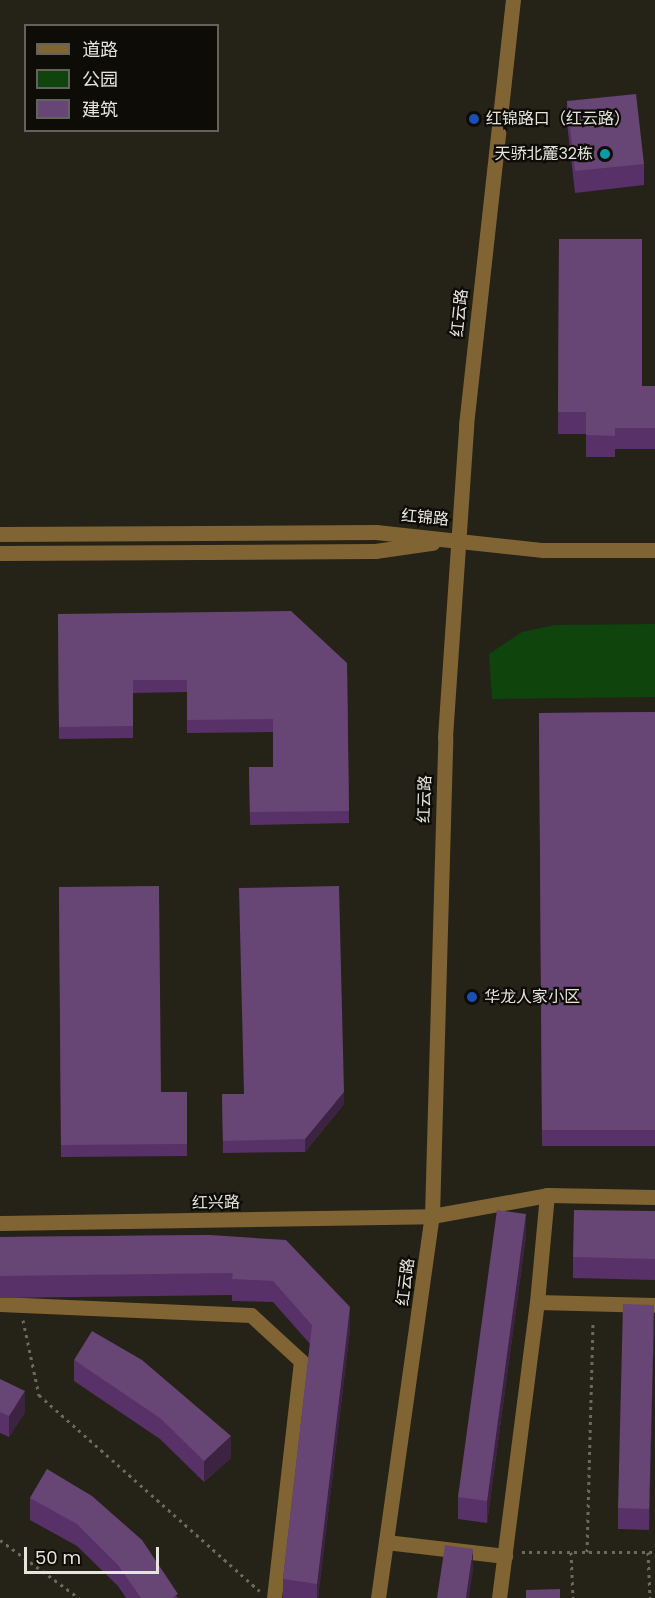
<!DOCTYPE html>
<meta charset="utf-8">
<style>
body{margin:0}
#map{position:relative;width:655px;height:1598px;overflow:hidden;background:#252217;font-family:Poppins,"Noto Sans SC",sans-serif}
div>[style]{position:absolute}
.green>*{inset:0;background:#0f440d}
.path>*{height:3px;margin-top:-1.5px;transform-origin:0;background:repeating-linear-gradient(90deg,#6c6960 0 3px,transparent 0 7.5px)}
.minor>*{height:15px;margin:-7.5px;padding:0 7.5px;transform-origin:7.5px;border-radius:7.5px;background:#816434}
.wall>*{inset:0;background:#583168}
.shaded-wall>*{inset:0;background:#3d2342}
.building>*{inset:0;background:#674574}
.dots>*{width:16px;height:16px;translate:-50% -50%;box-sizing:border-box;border:3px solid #0d0c07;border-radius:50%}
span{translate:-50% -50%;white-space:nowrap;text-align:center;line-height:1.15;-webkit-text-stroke:4.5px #0d0c07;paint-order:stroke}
.poi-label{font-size:16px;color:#e6e4dd}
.left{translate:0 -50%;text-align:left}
.right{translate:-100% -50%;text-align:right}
.street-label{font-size:16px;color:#e6e4dd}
.legend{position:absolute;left:24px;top:24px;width:195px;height:108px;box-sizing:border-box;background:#0d0c07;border:2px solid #64625d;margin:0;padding:8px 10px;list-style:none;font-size:18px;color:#e6e4dd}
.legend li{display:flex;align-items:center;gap:12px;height:30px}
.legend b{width:30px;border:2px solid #64625d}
.scale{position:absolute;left:24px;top:1547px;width:135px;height:27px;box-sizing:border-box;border:3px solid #e6e4dd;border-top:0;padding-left:8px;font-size:18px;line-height:21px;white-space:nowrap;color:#e6e4dd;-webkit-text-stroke:4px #0d0c07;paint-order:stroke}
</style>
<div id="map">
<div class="green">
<i style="clip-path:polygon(655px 624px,655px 697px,492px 699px,489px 654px,522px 632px,555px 625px)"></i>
</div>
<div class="path">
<i style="left:23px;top:1320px;width:77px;rotate:78deg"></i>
<i style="left:39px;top:1395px;width:295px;rotate:41.6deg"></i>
<i style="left:0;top:1540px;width:98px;rotate:36.3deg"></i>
<i style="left:522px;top:1552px;width:133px"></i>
<i style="left:571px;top:1552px;width:46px;rotate:87.5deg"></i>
<i style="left:587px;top:1552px;width:232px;rotate:-88.5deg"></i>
<i style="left:648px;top:1552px;width:46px;rotate:87.5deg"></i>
</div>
<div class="minor">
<i style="left:0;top:534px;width:376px;rotate:-0.3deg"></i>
<i style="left:376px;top:532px;width:168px;rotate:6.2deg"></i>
<i style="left:543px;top:550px;width:112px"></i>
<i style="left:0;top:553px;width:375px;rotate:-0.3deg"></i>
<i style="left:375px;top:551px;width:58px;rotate:-8deg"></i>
<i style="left:0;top:1223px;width:432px;rotate:-0.9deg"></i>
<i style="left:432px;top:1216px;width:117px;rotate:-10.3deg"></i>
<i style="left:547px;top:1195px;width:108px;rotate:1.1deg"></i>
<i style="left:537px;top:1302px;width:107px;rotate:-84.7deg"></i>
<i style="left:0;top:1304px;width:251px;rotate:2.5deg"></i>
<i style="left:251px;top:1315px;width:68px;rotate:42.6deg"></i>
<i style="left:301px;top:1361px;width:239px;rotate:96.5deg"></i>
<i style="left:386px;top:1542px;width:120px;rotate:6.7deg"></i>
<i style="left:378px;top:1598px;width:386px;rotate:-82deg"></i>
<i style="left:432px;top:1216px;width:479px;rotate:-88.4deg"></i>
<i style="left:445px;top:737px;width:313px;rotate:-86.1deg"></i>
<i style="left:466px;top:425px;width:428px;rotate:-83.7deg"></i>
<i style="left:499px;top:1598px;width:298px;rotate:-82.7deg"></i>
<i style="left:537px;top:1302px;width:118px;rotate:1.5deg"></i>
</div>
<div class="wall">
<i style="clip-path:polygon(567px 101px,644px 164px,644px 185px,575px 193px,567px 123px)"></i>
<i style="clip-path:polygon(559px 239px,642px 386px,655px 386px,655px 449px,615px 449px,615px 457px,586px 457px,586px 434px,558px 434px)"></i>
<i style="clip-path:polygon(58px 614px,347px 663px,349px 823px,250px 825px,249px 767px,273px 767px,273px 732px,187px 733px,187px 692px,133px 693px,133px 738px,59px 739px)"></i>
<i style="clip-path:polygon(655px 712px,655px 1146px,542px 1146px,539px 713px)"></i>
<i style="clip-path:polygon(59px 887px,161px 1092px,187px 1092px,187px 1156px,61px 1157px)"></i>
<i style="clip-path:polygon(222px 1094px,344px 1104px,305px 1152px,223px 1153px)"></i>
<i style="clip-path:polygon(655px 1211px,655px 1280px,573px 1278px,573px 1257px)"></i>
<i style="clip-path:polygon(210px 1235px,350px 1329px,318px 1598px,283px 1598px,283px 1579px,310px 1344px,273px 1302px,232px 1301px,232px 1295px,0 1298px,0 1237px)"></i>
<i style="clip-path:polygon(526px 1236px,487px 1523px,458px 1519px,458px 1497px)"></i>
<i style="clip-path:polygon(654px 1326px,649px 1530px,618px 1529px,618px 1508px)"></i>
<i style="clip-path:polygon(74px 1360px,231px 1458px,204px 1482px,160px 1439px,74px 1381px)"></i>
<i style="clip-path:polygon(0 1379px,25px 1412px,9px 1437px,0 1433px)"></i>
<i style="clip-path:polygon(47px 1469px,178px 1598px,126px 1598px,118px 1586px,77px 1546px,30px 1520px,30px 1498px)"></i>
</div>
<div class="shaded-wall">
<i style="clip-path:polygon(344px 1092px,344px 1104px,305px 1152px,305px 1139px)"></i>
<i style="clip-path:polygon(526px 1214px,526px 1236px,487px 1523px,487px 1501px)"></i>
<i style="clip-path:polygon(654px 1305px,654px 1326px,649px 1530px,649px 1509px)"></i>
<i style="clip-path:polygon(350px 1307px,350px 1329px,318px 1598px,317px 1598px,317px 1584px)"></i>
<i style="clip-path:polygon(25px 1391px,25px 1412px,9px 1437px,9px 1416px)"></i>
<i style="clip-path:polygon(231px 1436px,231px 1458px,204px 1482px,204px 1461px)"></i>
<i style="clip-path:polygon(473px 1549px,473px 1571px,469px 1598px,466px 1598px)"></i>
</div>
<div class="building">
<i style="clip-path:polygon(636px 94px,644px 164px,575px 171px,567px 101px)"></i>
<i style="clip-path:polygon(559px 239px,642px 239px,642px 386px,655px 386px,655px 428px,615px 428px,615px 436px,586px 435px,586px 412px,558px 412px)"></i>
<i style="clip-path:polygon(291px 611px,347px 663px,349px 811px,250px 812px,249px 767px,273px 767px,273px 719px,187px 720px,187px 680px,133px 680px,133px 726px,59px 727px,58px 614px)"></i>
<i style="clip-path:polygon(655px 712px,655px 1130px,542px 1130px,539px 713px)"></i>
<i style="clip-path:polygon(159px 886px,161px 1092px,187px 1092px,187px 1144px,61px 1145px,59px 887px)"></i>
<i style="clip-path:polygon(339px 886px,344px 1092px,305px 1139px,223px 1141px,222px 1094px,244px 1094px,239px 888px)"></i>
<i style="clip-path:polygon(497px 1210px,526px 1214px,487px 1501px,458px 1497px)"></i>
<i style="clip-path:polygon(574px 1210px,655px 1211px,655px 1259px,573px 1257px)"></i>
<i style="clip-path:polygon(210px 1235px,286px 1240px,350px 1307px,317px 1584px,283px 1579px,312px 1325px,273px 1281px,232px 1279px,233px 1273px,0 1276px,0 1237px)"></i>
<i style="clip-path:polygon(623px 1304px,654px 1305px,649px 1509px,618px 1508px)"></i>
<i style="clip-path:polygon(92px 1331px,142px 1360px,231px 1436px,204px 1461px,160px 1418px,74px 1360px)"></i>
<i style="clip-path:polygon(0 1379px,25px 1391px,9px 1416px,0 1412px)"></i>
<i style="clip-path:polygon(47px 1469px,92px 1496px,142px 1540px,178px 1594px,172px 1598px,141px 1598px,118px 1565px,77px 1524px,30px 1498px)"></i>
<i style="clip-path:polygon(445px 1545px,473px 1549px,466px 1598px,437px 1598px)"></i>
<i style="clip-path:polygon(560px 1589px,560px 1598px,526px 1598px,526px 1590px)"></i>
</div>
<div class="dots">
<i style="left:474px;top:119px;background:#1a4fb4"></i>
<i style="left:605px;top:154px;background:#0f9aa8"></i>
<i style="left:472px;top:997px;background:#1a4fb4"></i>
</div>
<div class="poi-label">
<span class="left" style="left:486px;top:119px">红锦路口（红云路）</span>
<span class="right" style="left:593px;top:154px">天骄北麓32栋</span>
<span class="left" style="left:484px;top:997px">华龙人家小区</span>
</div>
<div class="street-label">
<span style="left:460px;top:313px;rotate:-84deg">红云路</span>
<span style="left:425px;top:518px;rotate:5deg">红锦路</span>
<span style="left:425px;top:799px;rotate:-88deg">红云路</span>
<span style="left:216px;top:1203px;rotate:-1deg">红兴路</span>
<span style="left:406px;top:1282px;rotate:-83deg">红云路</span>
</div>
<ul class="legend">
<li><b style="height:8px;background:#816434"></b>道路</li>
<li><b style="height:16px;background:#0f440d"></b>公园</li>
<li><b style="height:16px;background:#674574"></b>建筑</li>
</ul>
<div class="scale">50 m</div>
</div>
